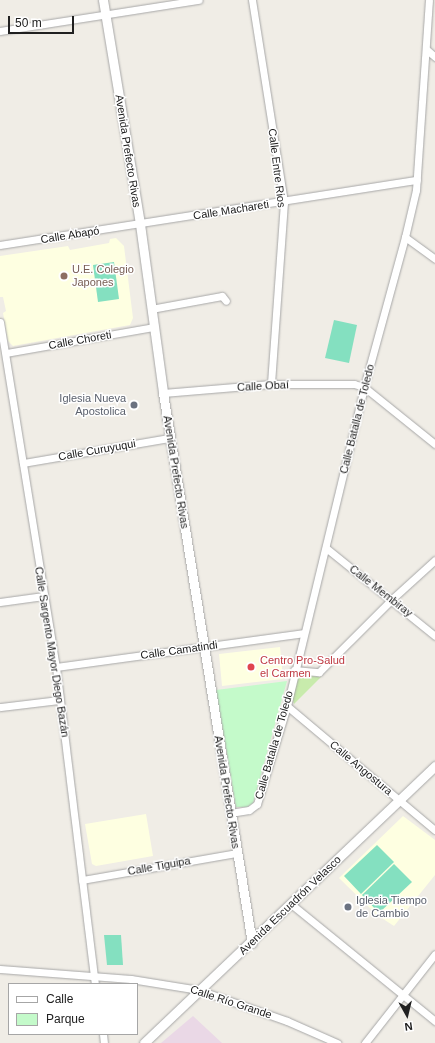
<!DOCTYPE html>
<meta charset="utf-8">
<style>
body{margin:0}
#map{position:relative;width:435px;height:1043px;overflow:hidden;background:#f0ede6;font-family:Arial,sans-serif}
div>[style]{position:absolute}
.industrial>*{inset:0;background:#ead8e6}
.education>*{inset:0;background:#feffe1}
.grass>*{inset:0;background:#c8ebac}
.park>*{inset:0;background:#c4faca}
.pitch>*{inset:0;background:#84e0c0}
.roads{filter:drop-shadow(0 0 1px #a7a7a7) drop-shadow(0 0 1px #a7a7a7)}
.minor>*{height:7px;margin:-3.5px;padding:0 3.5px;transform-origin:3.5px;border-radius:3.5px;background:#fff}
.tertiary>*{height:9px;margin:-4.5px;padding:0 4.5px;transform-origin:4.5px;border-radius:4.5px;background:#fff}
.dots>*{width:11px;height:11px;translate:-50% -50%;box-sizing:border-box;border:2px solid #fff;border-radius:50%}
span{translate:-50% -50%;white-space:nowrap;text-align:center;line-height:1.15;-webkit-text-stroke:3px #fff;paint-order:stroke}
.street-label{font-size:11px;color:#202020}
.education-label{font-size:11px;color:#785e54}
.left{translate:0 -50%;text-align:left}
.worship-label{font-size:11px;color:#5b616d}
.right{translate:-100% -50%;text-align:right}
.health-label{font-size:11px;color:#be3a42}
.legend{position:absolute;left:8px;top:983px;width:130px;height:52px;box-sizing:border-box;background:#fff;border:1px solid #a6a6a6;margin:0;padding:5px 7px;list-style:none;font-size:12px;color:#202020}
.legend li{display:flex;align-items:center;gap:8px;height:20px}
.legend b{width:20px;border:1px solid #a6a6a6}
.north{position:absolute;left:387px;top:995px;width:40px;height:40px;-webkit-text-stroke:3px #fff;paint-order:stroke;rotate:172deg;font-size:11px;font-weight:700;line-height:16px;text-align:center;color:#202020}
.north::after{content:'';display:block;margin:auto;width:14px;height:18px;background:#202020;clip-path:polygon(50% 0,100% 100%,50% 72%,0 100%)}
.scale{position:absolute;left:8px;top:16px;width:66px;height:18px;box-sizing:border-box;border:2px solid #202020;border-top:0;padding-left:5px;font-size:12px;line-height:14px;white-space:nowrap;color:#202020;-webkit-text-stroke:3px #fff;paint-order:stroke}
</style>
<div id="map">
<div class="industrial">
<i style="clip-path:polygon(193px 1016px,222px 1043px,161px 1043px)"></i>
</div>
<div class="education">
<i style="clip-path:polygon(116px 238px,124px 246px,133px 318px,130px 325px,13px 346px,8px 341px,3px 313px,6px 311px,3px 297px,0 297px,0 256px,68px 246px,70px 250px,109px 243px,110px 239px)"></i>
<i style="clip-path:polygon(280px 647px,283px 679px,222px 686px,219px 654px)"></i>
<i style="clip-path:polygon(146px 814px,153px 856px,96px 866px,92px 864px,85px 824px)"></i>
<i style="clip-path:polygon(403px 816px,435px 840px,435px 875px,394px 926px,377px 915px,339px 878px)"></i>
</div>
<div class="grass">
<i style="clip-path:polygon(302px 675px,321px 677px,294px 704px,292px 698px,297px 678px)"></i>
</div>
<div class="park">
<i style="clip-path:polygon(287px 681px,253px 803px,247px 807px,236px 807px,216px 690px)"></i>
</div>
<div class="pitch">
<i style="clip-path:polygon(114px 262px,119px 299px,98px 302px,93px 265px)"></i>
<i style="clip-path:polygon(334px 320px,357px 325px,349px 363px,325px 358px)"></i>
<i style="clip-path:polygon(377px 845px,394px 862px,361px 894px,344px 876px)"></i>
<i style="clip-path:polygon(394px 864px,412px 882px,379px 913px,362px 895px)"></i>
<i style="clip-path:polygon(104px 935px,121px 935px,123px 965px,107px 965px)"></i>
</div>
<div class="roads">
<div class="minor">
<i style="left:252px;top:0;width:205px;rotate:81deg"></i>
<i style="left:284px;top:202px;width:182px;rotate:94.1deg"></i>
<i style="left:0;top:31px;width:201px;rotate:-8.9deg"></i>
<i style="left:427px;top:50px;width:11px;rotate:41deg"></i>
<i style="left:405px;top:237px;width:37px;rotate:36deg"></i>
<i style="left:0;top:245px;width:422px;rotate:-8.9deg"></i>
<i style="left:151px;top:309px;width:72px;rotate:-10.4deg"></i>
<i style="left:222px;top:296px;width:6px;rotate:51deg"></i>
<i style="left:0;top:322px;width:350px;rotate:80.8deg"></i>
<i style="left:56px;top:667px;width:319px;rotate:83deg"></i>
<i style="left:6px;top:353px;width:150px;rotate:-10deg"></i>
<i style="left:163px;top:393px;width:108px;rotate:-4.8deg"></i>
<i style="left:271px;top:384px;width:83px"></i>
<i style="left:354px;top:384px;width:10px;rotate:17deg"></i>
<i style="left:364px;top:387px;width:91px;rotate:38.8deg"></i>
<i style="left:23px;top:463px;width:149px;rotate:-9.7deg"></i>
<i style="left:326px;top:548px;width:140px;rotate:38.9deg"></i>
<i style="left:0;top:602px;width:44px;rotate:-7.8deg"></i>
<i style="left:56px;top:667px;width:249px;rotate:-7.8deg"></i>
<i style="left:294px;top:670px;width:25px;rotate:5deg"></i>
<i style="left:319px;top:672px;width:103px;rotate:-45deg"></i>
<i style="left:392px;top:599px;width:58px;rotate:-42.2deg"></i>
<i style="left:287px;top:706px;width:193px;rotate:40deg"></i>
<i style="left:0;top:707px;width:60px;rotate:-6.7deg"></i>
<i style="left:230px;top:813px;width:19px;rotate:-9deg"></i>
<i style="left:249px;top:810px;width:10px;rotate:-37deg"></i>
<i style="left:257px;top:804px;width:102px;rotate:-73deg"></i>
<i style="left:287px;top:706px;width:328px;rotate:-76.4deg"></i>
<i style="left:364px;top:387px;width:156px;rotate:-74.7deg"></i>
<i style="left:405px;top:237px;width:48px;rotate:-76.8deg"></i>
<i style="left:416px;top:190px;width:190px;rotate:-86.1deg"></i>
<i style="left:82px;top:880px;width:157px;rotate:-9.9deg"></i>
<i style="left:291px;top:904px;width:186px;rotate:39.1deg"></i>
<i style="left:0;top:969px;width:131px;rotate:4.4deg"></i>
<i style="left:131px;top:979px;width:69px;rotate:9.2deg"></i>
<i style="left:199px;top:990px;width:93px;rotate:19.4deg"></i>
<i style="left:287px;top:1021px;width:55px;rotate:23.7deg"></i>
<i style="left:103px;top:1034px;width:9px;rotate:84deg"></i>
<i style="left:365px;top:1043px;width:113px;rotate:-51.8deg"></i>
</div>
<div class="tertiary">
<i style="left:103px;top:0;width:227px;rotate:80.6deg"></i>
<i style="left:140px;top:224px;width:171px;rotate:82.2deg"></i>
<i style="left:163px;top:393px;width:557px;rotate:80.81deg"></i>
<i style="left:144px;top:1043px;width:402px;rotate:-43.6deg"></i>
</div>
</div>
<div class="dots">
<i style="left:64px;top:276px;background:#8d6e63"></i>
<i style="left:134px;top:405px;background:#6b7280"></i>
<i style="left:251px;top:667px;background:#e0444e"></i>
<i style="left:348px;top:907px;background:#6b7280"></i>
</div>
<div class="street-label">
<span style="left:128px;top:151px;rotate:81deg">Avenida Prefecto Rivas</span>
<span style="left:277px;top:168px;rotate:83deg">Calle Entre Rios</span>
<span style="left:231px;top:210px;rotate:-9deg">Calle Machareti</span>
<span style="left:70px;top:235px;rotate:-9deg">Calle Abapó</span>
<span style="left:80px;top:340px;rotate:-10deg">Calle Choreti</span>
<span style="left:263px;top:386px;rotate:-3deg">Calle Obaí</span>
<span style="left:357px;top:419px;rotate:-76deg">Calle Batalla de Toledo</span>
<span style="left:97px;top:450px;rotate:-10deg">Calle Curuyuqui</span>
<span style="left:176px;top:472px;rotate:81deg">Avenida Prefecto Rivas</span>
<span style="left:381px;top:591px;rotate:38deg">Calle Membiray</span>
<span style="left:179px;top:650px;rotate:-8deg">Calle Camatindi</span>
<span style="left:52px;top:652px;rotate:81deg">Calle Sargento Mayor Diego Bazán</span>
<span style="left:274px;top:745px;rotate:-74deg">Calle Batalla de Toledo</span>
<span style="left:361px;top:768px;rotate:40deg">Calle Angostura</span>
<span style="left:227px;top:792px;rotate:81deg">Avenida Prefecto Rivas</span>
<span style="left:159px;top:866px;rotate:-10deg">Calle Tiguipa</span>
<span style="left:290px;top:905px;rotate:-44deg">Avenida Escuadrón Velasco</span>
<span style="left:231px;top:1002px;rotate:18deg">Calle Río Grande</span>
</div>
<div class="education-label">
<span class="left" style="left:72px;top:276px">U.E. Colegio<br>Japones</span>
</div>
<div class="worship-label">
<span class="right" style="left:126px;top:405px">Iglesia Nueva<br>Apostolica</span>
<span class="left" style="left:356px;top:907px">Iglesia Tiempo<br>de Cambio</span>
</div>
<div class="health-label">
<span class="left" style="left:260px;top:667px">Centro Pro-Salud<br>el Carmen</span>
</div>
<ul class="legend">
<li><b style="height:5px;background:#fff"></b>Calle</li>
<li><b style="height:11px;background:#c4faca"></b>Parque</li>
</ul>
<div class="north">N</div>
<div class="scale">50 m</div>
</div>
